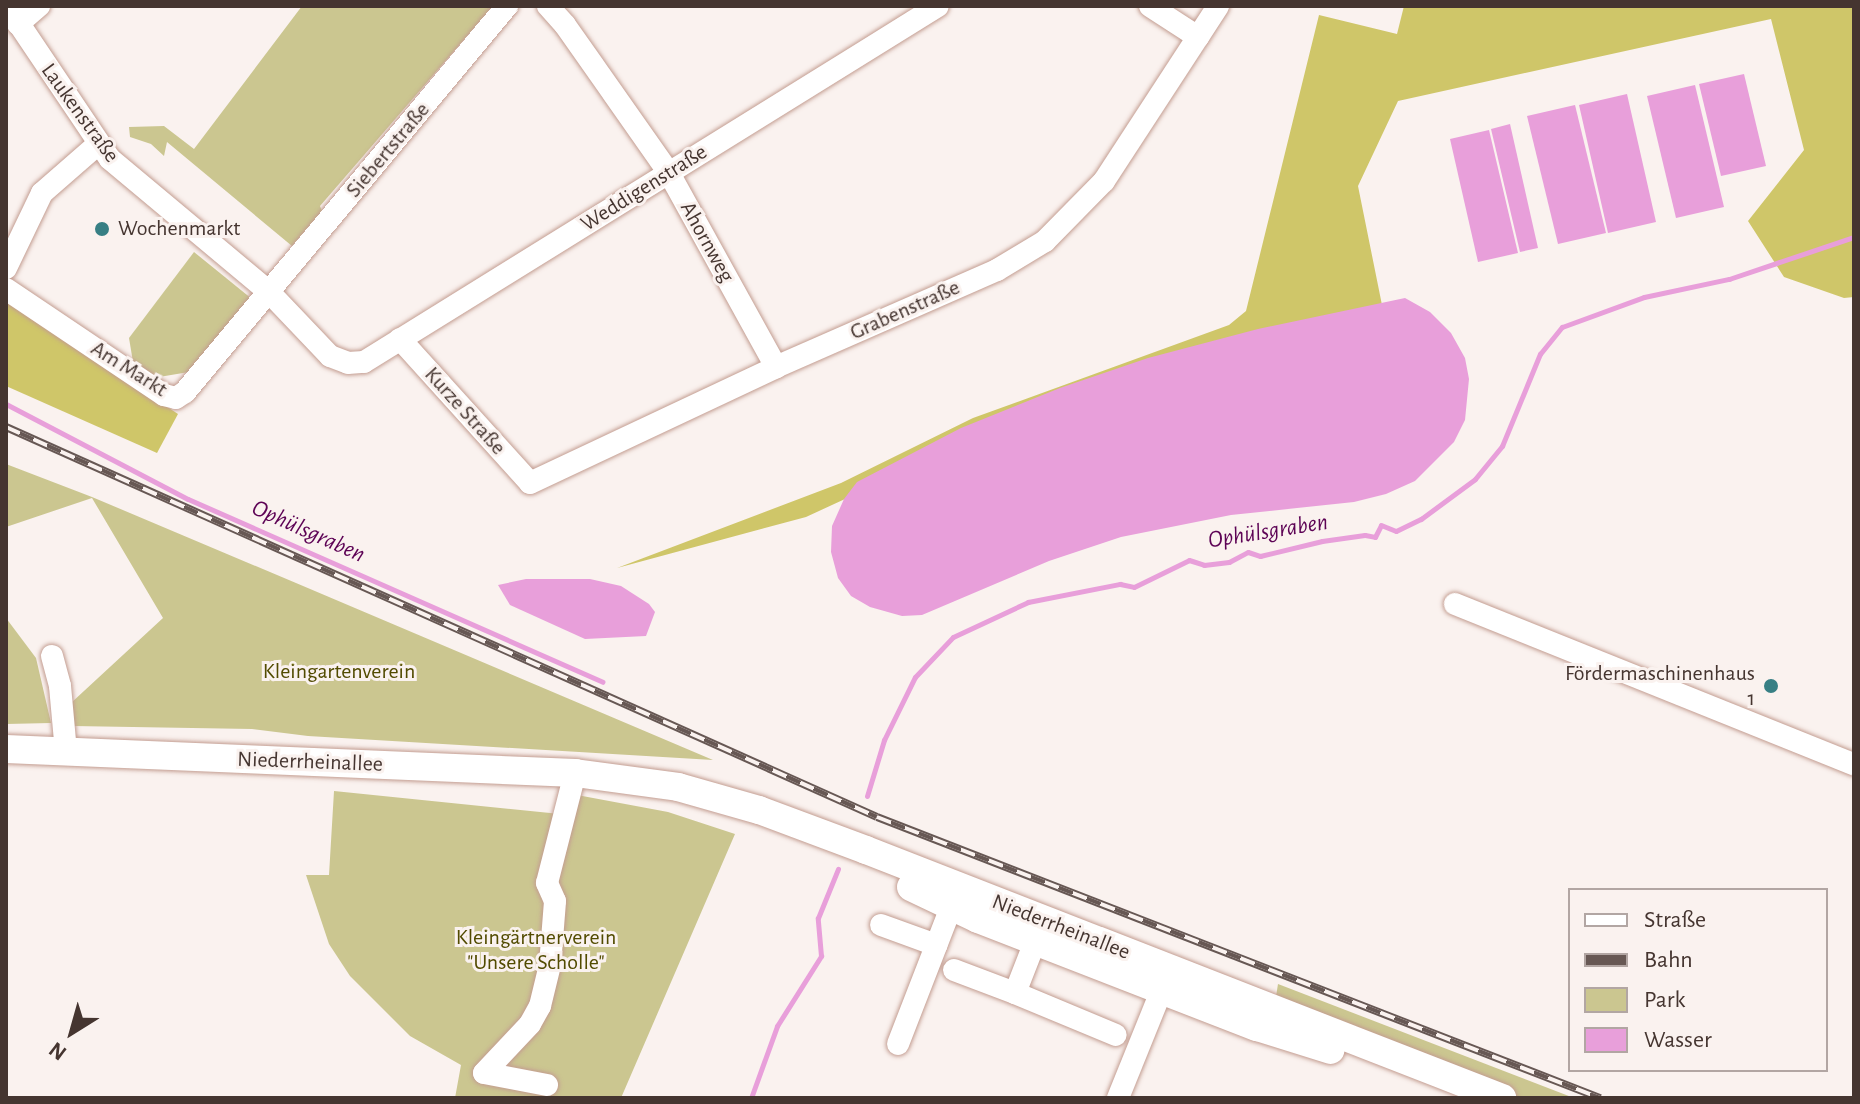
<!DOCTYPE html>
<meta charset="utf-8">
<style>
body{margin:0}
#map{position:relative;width:1860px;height:1104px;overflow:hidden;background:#faf2ef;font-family:"Alegreya Sans",sans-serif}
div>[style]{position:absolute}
.green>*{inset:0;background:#cbc690}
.forest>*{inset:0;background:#cfc669}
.water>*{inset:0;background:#e89fda}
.stream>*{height:5px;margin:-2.5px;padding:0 2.5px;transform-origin:2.5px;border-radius:2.5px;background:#e89fda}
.roads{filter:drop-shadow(0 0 2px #c39d91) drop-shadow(0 0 2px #c39d91)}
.minor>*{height:22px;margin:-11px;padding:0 11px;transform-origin:11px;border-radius:11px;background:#fff}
.major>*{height:28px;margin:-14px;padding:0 14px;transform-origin:14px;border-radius:14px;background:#fff}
.rail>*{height:8px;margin-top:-4px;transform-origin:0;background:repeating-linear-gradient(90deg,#faf2ef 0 15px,#675854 0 30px);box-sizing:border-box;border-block:2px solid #675854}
.dots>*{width:22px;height:22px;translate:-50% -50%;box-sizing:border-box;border:4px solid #faf2ef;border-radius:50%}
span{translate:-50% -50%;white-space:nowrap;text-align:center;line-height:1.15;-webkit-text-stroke:6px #faf2ef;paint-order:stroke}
.street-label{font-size:22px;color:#453530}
.poi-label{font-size:22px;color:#453530}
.left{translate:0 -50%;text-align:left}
.right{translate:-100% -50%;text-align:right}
.park-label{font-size:22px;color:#524b00}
.water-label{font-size:24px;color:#5d0355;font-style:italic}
.frame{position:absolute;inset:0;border:8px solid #453530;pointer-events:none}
.legend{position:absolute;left:1568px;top:888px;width:260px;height:184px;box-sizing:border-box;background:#faf2ef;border:2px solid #b2a6a3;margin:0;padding:10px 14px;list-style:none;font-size:24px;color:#453530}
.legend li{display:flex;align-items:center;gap:16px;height:40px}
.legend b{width:40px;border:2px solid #b2a6a3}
.north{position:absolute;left:32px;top:992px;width:80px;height:80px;-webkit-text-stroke:6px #faf2ef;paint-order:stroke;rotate:217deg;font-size:22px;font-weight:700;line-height:32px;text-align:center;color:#453530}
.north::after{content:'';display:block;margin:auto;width:28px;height:36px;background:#453530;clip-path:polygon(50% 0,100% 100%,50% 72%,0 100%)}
</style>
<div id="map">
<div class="green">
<i style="clip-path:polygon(302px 6px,493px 6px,320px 206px,322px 211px,292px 246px,167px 142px,164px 156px,151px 144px,130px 137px,129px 127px,164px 126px,194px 149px)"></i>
<i style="clip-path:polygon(194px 252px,252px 299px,195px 371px,153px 378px,133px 362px,129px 338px)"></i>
<i style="clip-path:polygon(6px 464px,92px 497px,296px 583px,713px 760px,308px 736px,252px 729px,73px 726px,71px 703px,163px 618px,92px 498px,6px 527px)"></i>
<i style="clip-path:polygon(6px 618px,36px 658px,51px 723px,6px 724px)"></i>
<i style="clip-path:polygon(334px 791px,560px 814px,577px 795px,668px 812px,735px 834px,621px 1098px,455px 1098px,461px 1065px,410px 1036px,350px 976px,329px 944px,306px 875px,329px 875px)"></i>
<i style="clip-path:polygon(1278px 984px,1574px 1098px,1519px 1098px,1275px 1003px)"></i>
</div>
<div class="forest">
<i style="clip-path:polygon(1404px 6px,1854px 6px,1854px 297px,1844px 298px,1784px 277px,1748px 221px,1804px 150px,1771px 19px,1398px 101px,1358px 186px,1382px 305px,988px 433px,806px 517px,617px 568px,841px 483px,973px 418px,1229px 325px,1246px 311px,1319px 15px,1397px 34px)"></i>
<i style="clip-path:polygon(6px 300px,178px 414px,157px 453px,6px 386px)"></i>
</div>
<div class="water">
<i style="clip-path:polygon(1744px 74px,1766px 166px,1721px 176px,1699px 84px)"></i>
<i style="clip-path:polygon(1695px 85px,1724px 207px,1676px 218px,1647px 96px)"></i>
<i style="clip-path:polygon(1627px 94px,1656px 222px,1608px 233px,1579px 105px)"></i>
<i style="clip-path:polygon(1575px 105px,1606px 233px,1558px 244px,1527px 116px)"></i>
<i style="clip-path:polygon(1510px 124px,1538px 248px,1520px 252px,1491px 129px)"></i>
<i style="clip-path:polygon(1489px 130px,1518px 253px,1478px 262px,1450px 139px)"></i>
<i style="clip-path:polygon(1405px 298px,1430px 312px,1451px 333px,1465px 358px,1469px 379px,1465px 420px,1454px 442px,1415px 481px,1386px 494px,1354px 502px,1231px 515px,1121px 537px,1049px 561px,922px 615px,902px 616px,870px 607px,851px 596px,838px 578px,831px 552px,832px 526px,844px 499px,857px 482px,961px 428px,1060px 388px,1148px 358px,1258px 329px)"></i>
<i style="clip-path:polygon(526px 579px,590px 579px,621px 586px,649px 604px,655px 612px,646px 636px,585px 639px,510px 605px,498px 585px)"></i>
</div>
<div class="stream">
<i style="left:6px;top:404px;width:205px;rotate:27.6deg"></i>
<i style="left:188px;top:499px;width:453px;rotate:23.8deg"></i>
<i style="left:867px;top:796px;width:59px;rotate:-73.1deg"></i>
<i style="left:884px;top:740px;width:70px;rotate:-63.8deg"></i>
<i style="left:915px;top:677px;width:55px;rotate:-46.5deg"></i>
<i style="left:953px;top:637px;width:83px;rotate:-25deg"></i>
<i style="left:1028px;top:602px;width:94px;rotate:-11.1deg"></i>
<i style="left:1120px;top:584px;width:14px;rotate:12deg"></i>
<i style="left:1134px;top:587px;width:61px;rotate:-26.1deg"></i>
<i style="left:1189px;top:560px;width:16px;rotate:18deg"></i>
<i style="left:1204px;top:565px;width:25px;rotate:-7deg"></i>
<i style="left:1229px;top:562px;width:21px;rotate:-28deg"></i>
<i style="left:1248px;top:552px;width:13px;rotate:18deg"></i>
<i style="left:1260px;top:556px;width:64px;rotate:-13.6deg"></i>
<i style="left:1322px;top:541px;width:43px;rotate:-7.9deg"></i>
<i style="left:1365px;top:535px;width:10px;rotate:11deg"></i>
<i style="left:1375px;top:537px;width:13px;rotate:-63deg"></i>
<i style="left:1381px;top:525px;width:16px;rotate:22deg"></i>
<i style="left:1396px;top:531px;width:28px;rotate:-26deg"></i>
<i style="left:1421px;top:519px;width:67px;rotate:-36.5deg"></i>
<i style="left:1475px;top:479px;width:43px;rotate:-50.7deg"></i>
<i style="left:1502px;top:446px;width:100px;rotate:-67.6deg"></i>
<i style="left:1540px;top:354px;width:35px;rotate:-51deg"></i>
<i style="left:1562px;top:327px;width:87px;rotate:-20.1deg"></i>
<i style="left:1644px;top:297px;width:87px;rotate:-12deg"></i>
<i style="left:1729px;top:279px;width:132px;rotate:-18.6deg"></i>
<i style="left:751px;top:1098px;width:77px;rotate:-70.1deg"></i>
<i style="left:777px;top:1026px;width:83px;rotate:-57.8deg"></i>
<i style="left:821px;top:956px;width:38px;rotate:-95deg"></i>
<i style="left:818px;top:918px;width:53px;rotate:-67.8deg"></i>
</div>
<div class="roads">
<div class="minor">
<i style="left:7px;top:6px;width:184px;rotate:56.1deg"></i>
<i style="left:110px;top:159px;width:209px;rotate:39.9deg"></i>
<i style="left:270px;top:293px;width:87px;rotate:46.4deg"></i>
<i style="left:330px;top:356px;width:19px;rotate:21deg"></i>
<i style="left:348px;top:363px;width:16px;rotate:-4deg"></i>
<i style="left:364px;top:362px;width:675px;rotate:-31.81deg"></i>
<i style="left:548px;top:6px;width:25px;rotate:48deg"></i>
<i style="left:565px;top:25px;width:181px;rotate:54.9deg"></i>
<i style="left:669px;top:173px;width:222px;rotate:61.1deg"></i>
<i style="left:1150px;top:6px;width:57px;rotate:32.9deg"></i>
<i style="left:1198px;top:37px;width:37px;rotate:-57deg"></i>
<i style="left:18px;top:24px;width:28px;rotate:-41deg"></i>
<i style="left:6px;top:268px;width:83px;rotate:-64.4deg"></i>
<i style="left:42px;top:193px;width:73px;rotate:-41.1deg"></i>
<i style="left:6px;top:289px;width:190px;rotate:33.9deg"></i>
<i style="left:164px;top:395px;width:12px;rotate:14deg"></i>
<i style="left:176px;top:398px;width:11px;rotate:-34deg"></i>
<i style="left:185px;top:392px;width:503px;rotate:-50.17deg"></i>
<i style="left:400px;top:339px;width:194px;rotate:47.9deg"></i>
<i style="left:530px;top:483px;width:272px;rotate:-25.2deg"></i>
<i style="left:776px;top:367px;width:241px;rotate:-23.7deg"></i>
<i style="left:997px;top:270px;width:56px;rotate:-31.1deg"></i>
<i style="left:1045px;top:241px;width:84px;rotate:-45.5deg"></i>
<i style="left:1104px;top:181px;width:172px;rotate:-56.9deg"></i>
<i style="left:1455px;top:604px;width:430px;rotate:21.9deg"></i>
<i style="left:52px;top:656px;width:31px;rotate:75deg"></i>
<i style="left:60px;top:686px;width:66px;rotate:84.8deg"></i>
<i style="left:881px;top:925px;width:59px;rotate:20deg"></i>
<i style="left:954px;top:970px;width:65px;rotate:20.7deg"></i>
<i style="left:1015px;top:993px;width:69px;rotate:-68.7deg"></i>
<i style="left:1015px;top:993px;width:109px;rotate:22.6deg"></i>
<i style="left:898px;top:1044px;width:163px;rotate:-68.8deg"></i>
<i style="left:547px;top:1085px;width:64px;rotate:-169.2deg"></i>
<i style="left:484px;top:1073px;width:67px;rotate:-46.8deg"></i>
<i style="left:530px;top:1024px;width:21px;rotate:-61deg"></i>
<i style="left:540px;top:1006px;width:42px;rotate:-76.3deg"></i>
<i style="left:550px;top:965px;width:64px;rotate:-85.5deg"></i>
<i style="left:555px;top:901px;width:20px;rotate:-114deg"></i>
<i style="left:547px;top:883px;width:114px;rotate:-75.7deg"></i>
<i style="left:1118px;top:1098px;width:131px;rotate:-68deg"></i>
</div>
<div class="major">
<i style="left:6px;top:749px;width:570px;rotate:2.42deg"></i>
<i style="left:575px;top:773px;width:104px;rotate:7.7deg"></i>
<i style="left:678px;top:787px;width:84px;rotate:15.9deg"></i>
<i style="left:759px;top:810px;width:114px;rotate:20.5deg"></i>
<i style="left:866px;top:850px;width:683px;rotate:21.3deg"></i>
<i style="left:911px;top:887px;width:74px;rotate:25.5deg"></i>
<i style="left:978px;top:919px;width:299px;rotate:21.2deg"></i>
<i style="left:1257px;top:1027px;width:77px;rotate:17.3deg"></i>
</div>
</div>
<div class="rail">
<i style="left:6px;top:427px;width:954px;rotate:24.12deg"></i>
<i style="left:877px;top:817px;width:776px;rotate:21.24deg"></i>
</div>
<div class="dots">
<i style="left:102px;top:229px;background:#377f84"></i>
<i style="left:1771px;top:686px;background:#377f84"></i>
</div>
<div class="street-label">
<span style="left:80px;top:113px;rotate:54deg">Laukenstraße</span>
<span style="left:388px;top:150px;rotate:-50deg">Siebertstraße</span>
<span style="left:644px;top:188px;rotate:-32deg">Weddigenstraße</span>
<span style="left:707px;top:242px;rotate:61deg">Ahornweg</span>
<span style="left:905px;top:310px;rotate:-24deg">Grabenstraße</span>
<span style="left:129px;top:369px;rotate:32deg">Am Markt</span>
<span style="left:465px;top:411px;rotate:48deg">Kurze Straße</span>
<span style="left:310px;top:762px;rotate:2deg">Niederrheinallee</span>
<span style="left:1061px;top:927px;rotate:21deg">Niederrheinallee</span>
</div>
<div class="poi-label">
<span class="left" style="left:118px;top:229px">Wochenmarkt</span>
<span class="right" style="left:1755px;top:686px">Fördermaschinenhaus<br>1</span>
</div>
<div class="park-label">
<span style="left:339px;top:672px">Kleingartenverein</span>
<span style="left:536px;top:950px">Kleingärtnerverein<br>"Unsere Scholle"</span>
</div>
<div class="water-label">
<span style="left:308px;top:532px;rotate:24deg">Ophülsgraben</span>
<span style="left:1268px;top:532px;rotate:-9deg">Ophülsgraben</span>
</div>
<div class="frame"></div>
<ul class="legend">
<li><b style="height:10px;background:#fff"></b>Straße</li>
<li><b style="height:10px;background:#675854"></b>Bahn</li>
<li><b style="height:22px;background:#cbc690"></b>Park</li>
<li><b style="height:22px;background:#e89fda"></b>Wasser</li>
</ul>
<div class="north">N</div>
</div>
